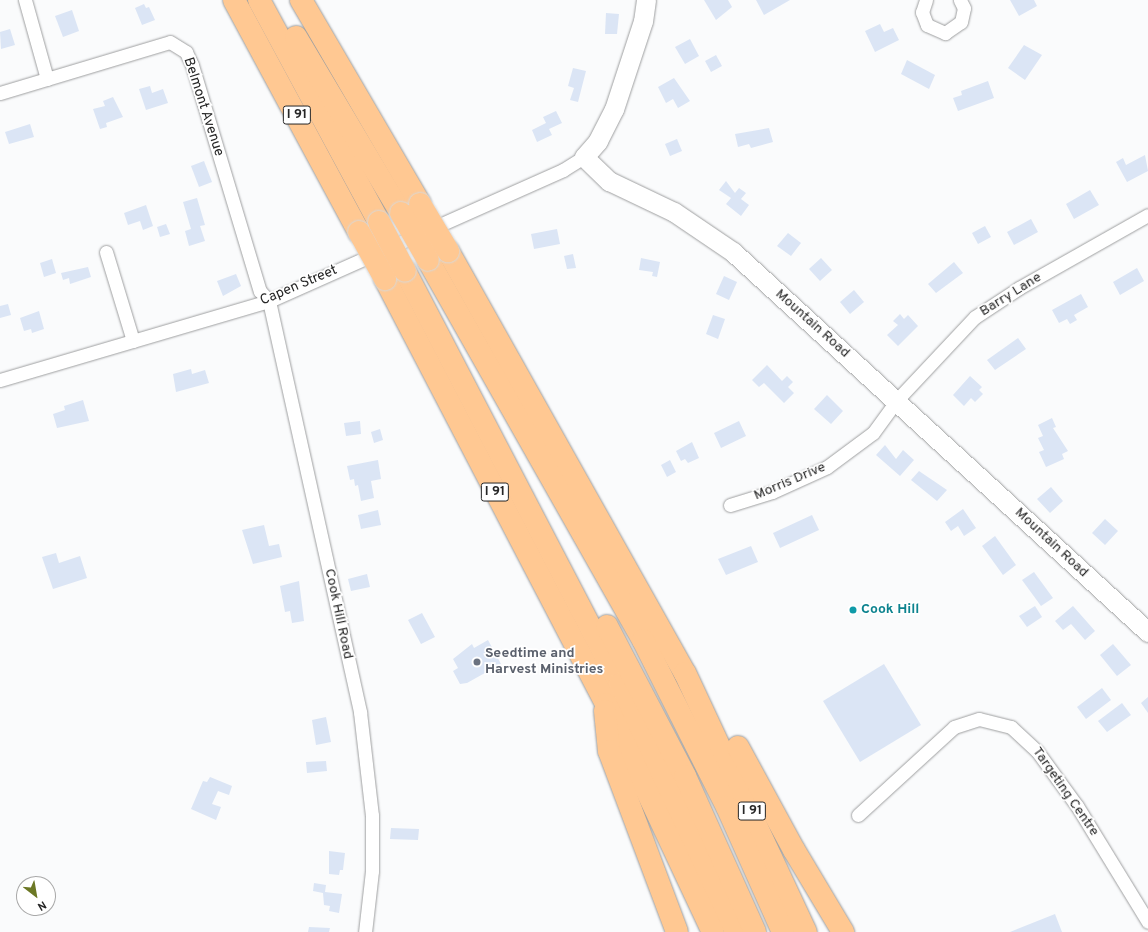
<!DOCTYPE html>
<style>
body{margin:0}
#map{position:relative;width:1148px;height:932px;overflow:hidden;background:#fafbfc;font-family:Overpass,sans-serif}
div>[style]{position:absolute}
.building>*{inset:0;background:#dbe5f5}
.roads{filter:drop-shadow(0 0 1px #9e9fa0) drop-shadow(0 0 1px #9e9fa0)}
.street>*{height:13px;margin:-6.5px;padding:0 6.5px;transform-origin:6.5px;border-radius:6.5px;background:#fff}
.secondary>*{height:19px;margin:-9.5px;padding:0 9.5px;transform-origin:9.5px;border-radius:9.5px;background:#fff}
.highway>*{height:22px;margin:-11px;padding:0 11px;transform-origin:11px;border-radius:11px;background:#ffc892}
.bridges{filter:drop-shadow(0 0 1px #d8d8d8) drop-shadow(0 0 1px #d8d8d8)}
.highway-bridge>*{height:22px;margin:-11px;padding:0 11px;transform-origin:11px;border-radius:11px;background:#ffc892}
.dots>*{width:11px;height:11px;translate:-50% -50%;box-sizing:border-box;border:2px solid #fff;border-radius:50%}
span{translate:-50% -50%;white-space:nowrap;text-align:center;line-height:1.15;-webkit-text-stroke:3.5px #fff;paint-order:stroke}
.shield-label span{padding:1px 3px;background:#fff;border:1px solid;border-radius:3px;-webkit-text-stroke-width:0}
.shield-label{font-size:13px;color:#262626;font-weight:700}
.street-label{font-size:14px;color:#262626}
.culture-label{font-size:14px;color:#0d838f;font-weight:700}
.left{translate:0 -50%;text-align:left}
.worship-label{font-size:14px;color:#5b616d;font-weight:700}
.north{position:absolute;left:16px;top:876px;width:40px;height:40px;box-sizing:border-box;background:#fff;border:1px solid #a8a8a8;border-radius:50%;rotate:149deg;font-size:11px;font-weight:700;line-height:16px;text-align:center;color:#262626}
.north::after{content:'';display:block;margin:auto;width:14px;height:18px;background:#6c7825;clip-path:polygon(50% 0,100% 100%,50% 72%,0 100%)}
</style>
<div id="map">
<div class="building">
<i style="clip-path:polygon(704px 0,728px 0,732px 7px,716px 20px)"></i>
<i style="clip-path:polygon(756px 0,790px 0,764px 15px)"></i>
<i style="clip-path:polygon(1010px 0,1034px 0,1037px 6px,1019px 16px)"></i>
<i style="clip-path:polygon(144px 4px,146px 8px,149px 7px,155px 20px,142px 25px,135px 8px)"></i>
<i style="clip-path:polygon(72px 10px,79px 31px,63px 37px,55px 16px)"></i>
<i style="clip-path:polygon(606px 13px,619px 14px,617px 34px,605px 34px)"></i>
<i style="clip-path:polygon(880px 24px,884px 32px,893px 28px,899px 40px,875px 52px,865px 31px)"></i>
<i style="clip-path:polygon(10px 29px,15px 45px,1px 49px,0 32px)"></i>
<i style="clip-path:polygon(690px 39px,699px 56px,685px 64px,675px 47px)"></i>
<i style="clip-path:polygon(1024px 45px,1042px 55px,1025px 80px,1008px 68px)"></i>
<i style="clip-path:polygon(716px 55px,722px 66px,711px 72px,705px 61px)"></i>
<i style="clip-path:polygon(907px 60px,935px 75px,929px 89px,901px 74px)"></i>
<i style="clip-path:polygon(573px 68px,586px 71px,578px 102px,570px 100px,574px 88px,568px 86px)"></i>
<i style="clip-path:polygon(674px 78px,690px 101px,678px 108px,673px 99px,666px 103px,658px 87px)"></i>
<i style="clip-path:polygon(988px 81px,994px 98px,958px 111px,953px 98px,962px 95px,961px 91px)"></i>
<i style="clip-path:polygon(150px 86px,152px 93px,163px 89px,168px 103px,146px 110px,139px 89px)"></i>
<i style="clip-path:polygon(113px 97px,123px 117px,106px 123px,107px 127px,100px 129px,93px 109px,105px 106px,103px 101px)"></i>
<i style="clip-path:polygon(556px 111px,562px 123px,549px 129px,552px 135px,537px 142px,532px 130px,546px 123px,543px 117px)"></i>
<i style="clip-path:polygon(30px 124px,34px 137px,9px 144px,5px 132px)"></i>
<i style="clip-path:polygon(769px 128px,773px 142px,751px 148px,749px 144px,738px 147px,735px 134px)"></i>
<i style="clip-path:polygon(677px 139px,682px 151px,670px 156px,665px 144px)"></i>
<i style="clip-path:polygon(1145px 155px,1148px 171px,1127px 182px,1116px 162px,1123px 158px,1126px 165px)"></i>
<i style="clip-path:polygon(204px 161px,212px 182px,199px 187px,191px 166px)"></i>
<i style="clip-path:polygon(726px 181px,735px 193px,739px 188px,746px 193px,741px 199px,749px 205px,741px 216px,726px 204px,731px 198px,719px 190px)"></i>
<i style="clip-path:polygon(1090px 190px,1099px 205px,1074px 219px,1066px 204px)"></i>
<i style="clip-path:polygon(197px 198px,205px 225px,200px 226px,205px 241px,189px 246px,185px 231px,191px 229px,183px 202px)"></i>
<i style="clip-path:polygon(146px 205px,153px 226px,143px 230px,140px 221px,128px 225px,124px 213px)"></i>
<i style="clip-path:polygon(1031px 219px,1038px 232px,1014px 245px,1007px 232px)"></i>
<i style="clip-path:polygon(166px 224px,170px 234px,160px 237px,157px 227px)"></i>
<i style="clip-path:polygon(985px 226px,991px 237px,978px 244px,972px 233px)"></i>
<i style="clip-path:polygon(557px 229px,560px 244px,534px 249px,531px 234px)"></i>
<i style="clip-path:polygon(788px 233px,801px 243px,791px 256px,777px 246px)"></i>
<i style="clip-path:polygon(573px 254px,576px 268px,567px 269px,564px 256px)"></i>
<i style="clip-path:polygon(641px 258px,660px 262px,657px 277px,652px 276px,653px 272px,639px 270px)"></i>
<i style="clip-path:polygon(821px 258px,832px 270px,820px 281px,809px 269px)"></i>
<i style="clip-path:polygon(52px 259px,56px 273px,44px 277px,40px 263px)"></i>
<i style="clip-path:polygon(954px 262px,963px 273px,936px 293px,928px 284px)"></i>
<i style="clip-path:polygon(88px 267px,91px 277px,70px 284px,69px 278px,63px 280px,61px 273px)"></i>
<i style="clip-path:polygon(1137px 268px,1144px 281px,1120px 295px,1113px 282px)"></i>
<i style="clip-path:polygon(236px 274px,241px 286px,223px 296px,217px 281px)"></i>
<i style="clip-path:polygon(724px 276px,737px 282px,729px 300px,716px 294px)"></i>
<i style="clip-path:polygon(854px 290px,864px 302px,850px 314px,840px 302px)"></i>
<i style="clip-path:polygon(1081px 294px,1088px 307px,1074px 315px,1077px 320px,1070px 324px,1067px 319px,1059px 323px,1052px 310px)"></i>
<i style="clip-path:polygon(8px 304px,11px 315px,0 318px,0 306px)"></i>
<i style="clip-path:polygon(39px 311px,44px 329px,32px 333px,31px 329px,24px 331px,20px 318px)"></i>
<i style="clip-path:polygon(900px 314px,904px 319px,908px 315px,918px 326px,898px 346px,887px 335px,898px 325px,893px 321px)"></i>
<i style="clip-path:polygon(713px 315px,725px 319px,718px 339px,706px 334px)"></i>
<i style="clip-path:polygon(1018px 338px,1026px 349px,995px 370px,987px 360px)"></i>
<i style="clip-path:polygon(767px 365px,782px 381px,787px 376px,793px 382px,788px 387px,794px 393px,784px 403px,764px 383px,759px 387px,752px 380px)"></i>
<i style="clip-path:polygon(191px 369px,192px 374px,205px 370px,209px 383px,176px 392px,173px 374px)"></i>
<i style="clip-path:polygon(970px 376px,982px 387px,979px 390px,983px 394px,975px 402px,971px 398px,964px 406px,953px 395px)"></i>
<i style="clip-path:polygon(827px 395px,843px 411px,831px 424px,814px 409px)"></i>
<i style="clip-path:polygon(83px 400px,89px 421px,57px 428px,53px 414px,65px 410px,64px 406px)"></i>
<i style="clip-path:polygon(1052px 418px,1056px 427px,1053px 428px,1068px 451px,1062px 454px,1064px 459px,1046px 467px,1039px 452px,1044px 450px,1038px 438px,1043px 436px,1038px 425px)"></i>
<i style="clip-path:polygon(360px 421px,361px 434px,346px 436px,344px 423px)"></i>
<i style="clip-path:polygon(739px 421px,746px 436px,721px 448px,714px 433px)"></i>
<i style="clip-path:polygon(380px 429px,383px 440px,374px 443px,371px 432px)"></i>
<i style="clip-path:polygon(692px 442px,699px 458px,688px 463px,685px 459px,681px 461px,676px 451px)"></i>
<i style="clip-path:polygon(885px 445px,896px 459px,903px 450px,914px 460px,900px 476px,876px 455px)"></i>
<i style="clip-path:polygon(378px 460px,381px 479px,371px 481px,374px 498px,361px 501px,358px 485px,355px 486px,354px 479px,350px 480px,347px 466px)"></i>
<i style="clip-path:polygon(670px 460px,676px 472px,667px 477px,661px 465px)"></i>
<i style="clip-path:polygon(919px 471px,947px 490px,937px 501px,911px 480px)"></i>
<i style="clip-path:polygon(1051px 487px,1063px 501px,1050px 513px,1037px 499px)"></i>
<i style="clip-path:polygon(963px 509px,976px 528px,964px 536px,958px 526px,951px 531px,945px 522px)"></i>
<i style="clip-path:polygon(378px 510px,381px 525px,361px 529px,358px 515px)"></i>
<i style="clip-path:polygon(812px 515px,819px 530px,780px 548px,773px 533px)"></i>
<i style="clip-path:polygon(1105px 519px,1118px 531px,1105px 545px,1092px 533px)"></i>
<i style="clip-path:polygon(264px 525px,269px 546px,279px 544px,282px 557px,253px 564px,242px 530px)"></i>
<i style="clip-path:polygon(995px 536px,1016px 565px,1003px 575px,982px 546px)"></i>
<i style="clip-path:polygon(751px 546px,758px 562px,726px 575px,718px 559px)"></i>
<i style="clip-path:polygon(56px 553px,59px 563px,80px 556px,87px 578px,53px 589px,42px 557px)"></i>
<i style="clip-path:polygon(1034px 572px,1053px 598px,1041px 606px,1022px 580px)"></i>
<i style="clip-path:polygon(367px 574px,370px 587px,351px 591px,348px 579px)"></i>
<i style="clip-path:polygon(299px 581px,304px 621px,292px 623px,290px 611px,285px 612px,280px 586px)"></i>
<i style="clip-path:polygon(1035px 606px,1042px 617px,1027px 627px,1019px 616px)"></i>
<i style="clip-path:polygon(1073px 606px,1095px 631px,1085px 640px,1071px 624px,1063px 630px,1055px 621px)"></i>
<i style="clip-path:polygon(422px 613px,435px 637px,421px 644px,408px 620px)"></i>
<i style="clip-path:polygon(488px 640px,501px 664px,467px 683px,460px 684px,453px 671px,458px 668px,453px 659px,472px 644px,474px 648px)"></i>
<i style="clip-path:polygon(1113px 644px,1131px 665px,1117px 676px,1100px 655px)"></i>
<i style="clip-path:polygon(884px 664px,921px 725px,860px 762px,823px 701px)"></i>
<i style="clip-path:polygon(1102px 688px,1111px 700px,1086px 719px,1077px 707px)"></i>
<i style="clip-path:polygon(1148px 697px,1148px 713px,1141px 703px)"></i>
<i style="clip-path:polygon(1122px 703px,1131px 715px,1107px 732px,1098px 721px)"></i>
<i style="clip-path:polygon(326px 717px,331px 742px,316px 745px,312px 720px)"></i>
<i style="clip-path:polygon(326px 761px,327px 771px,307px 773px,306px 762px)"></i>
<i style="clip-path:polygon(210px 777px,232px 786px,229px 795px,218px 791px,212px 804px,221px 807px,216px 820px,191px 809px,203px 781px,207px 782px)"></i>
<i style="clip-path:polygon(391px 828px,419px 829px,418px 840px,390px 839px)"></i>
<i style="clip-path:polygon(329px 851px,345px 853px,343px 870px,340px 870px,339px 875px,329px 874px)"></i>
<i style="clip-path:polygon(314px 883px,326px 885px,325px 892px,342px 894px,339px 913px,329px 911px,330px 906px,324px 905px,323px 893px,313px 891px)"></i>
<i style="clip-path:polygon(1055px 914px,1062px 932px,1010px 932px)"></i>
<i style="clip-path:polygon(309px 927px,330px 928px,329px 932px,308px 932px)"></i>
</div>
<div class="roads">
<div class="street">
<i style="left:25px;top:0;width:82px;rotate:74.4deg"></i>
<i style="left:926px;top:0;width:13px;rotate:108deg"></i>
<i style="left:922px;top:12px;width:14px;rotate:69deg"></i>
<i style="left:927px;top:25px;width:20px;rotate:24deg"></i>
<i style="left:945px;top:33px;width:19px;rotate:-35deg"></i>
<i style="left:961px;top:22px;width:14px;rotate:-78deg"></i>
<i style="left:964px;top:8px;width:9px;rotate:-117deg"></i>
<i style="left:0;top:93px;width:177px;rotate:-16.7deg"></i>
<i style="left:170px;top:42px;width:19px;rotate:32deg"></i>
<i style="left:186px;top:52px;width:14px;rotate:65deg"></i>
<i style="left:192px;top:65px;width:236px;rotate:73.3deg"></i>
<i style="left:260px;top:291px;width:13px;rotate:48deg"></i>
<i style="left:269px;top:301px;width:421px;rotate:77.5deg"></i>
<i style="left:360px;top:712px;width:104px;rotate:83.4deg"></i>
<i style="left:372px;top:815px;width:56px;rotate:90deg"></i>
<i style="left:372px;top:871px;width:61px;rotate:96.5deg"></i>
<i style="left:106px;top:252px;width:93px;rotate:73.1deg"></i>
<i style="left:0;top:380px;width:280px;rotate:-16.4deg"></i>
<i style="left:269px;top:301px;width:322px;rotate:-24deg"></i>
<i style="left:563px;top:170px;width:25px;rotate:-32deg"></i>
<i style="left:730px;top:505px;width:44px;rotate:-17.2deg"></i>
<i style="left:772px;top:492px;width:60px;rotate:-24.4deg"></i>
<i style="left:827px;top:467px;width:57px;rotate:-36.5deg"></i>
<i style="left:873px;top:433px;width:39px;rotate:-54deg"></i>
<i style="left:896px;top:401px;width:115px;rotate:-46.8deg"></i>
<i style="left:975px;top:317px;width:53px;rotate:-33.4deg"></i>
<i style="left:1019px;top:288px;width:148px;rotate:-29.5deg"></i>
<i style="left:858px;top:815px;width:130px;rotate:-42.5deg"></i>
<i style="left:954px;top:727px;width:26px;rotate:-18deg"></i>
<i style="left:979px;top:719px;width:33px;rotate:14deg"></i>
<i style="left:1011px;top:727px;width:35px;rotate:43deg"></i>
<i style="left:1037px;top:751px;width:68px;rotate:54deg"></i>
<i style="left:1077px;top:806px;width:136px;rotate:58.5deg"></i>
</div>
<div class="secondary">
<i style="left:646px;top:0;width:21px;rotate:98deg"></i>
<i style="left:643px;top:21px;width:93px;rotate:108.2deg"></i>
<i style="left:614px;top:109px;width:36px;rotate:117deg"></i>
<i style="left:598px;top:141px;width:21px;rotate:131deg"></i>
<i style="left:584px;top:157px;width:35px;rotate:44deg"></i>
<i style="left:609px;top:181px;width:72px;rotate:25.5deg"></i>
<i style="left:674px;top:212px;width:71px;rotate:34.1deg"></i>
<i style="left:733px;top:252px;width:563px;rotate:42.48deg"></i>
</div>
<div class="highway">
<i style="left:234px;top:0;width:264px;rotate:61.7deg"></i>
<i style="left:259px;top:0;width:252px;rotate:61.6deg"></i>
<i style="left:301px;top:0;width:236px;rotate:59.7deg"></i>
<i style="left:296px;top:37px;width:205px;rotate:59.2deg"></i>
<i style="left:448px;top:251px;width:484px;rotate:60.7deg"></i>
<i style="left:685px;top:673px;width:286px;rotate:65deg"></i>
<i style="left:428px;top:260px;width:437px;rotate:60.5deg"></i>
<i style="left:643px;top:640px;width:187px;rotate:63.3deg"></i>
<i style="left:727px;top:807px;width:137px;rotate:65.9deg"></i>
<i style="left:405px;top:271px;width:466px;rotate:62.5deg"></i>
<i style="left:620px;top:684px;width:274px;rotate:64.9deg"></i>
<i style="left:385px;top:279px;width:479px;rotate:62.5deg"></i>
<i style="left:606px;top:704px;width:252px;rotate:64.9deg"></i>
<i style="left:607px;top:626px;width:169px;rotate:62.5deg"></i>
<i style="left:685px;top:776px;width:171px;rotate:65.8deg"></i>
<i style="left:605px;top:711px;width:40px;rotate:84.3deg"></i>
<i style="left:609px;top:751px;width:193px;rotate:69.4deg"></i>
<i style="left:738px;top:747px;width:117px;rotate:61.5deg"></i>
<i style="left:794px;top:850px;width:96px;rotate:59.1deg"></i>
</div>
</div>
<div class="bridges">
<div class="highway-bridge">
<i style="left:420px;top:204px;width:55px;rotate:59.2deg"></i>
<i style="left:401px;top:213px;width:54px;rotate:60.1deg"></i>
<i style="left:379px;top:222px;width:55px;rotate:62deg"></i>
<i style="left:359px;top:232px;width:54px;rotate:61deg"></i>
</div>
</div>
<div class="dots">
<i style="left:853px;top:610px;background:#0f9aa8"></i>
<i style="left:477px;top:662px;background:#6b7280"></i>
</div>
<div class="shield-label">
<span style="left:297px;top:115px">I 91</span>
<span style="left:495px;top:492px">I 91</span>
<span style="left:752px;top:811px">I 91</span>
</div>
<div class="street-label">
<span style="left:203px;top:107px;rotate:72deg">Belmont Avenue</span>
<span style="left:299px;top:286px;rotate:-23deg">Capen Street</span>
<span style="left:1011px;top:295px;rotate:-32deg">Barry Lane</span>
<span style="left:812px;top:324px;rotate:42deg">Mountain Road</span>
<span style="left:790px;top:482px;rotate:-23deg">Morris Drive</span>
<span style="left:1051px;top:543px;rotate:43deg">Mountain Road</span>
<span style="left:338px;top:614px;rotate:78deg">Cook Hill Road</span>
<span style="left:1065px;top:792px;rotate:55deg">Targeting Centre</span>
</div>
<div class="culture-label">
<span class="left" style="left:861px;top:610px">Cook Hill</span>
</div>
<div class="worship-label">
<span class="left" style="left:485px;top:662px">Seedtime and<br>Harvest Ministries</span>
</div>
<div class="north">N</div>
</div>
